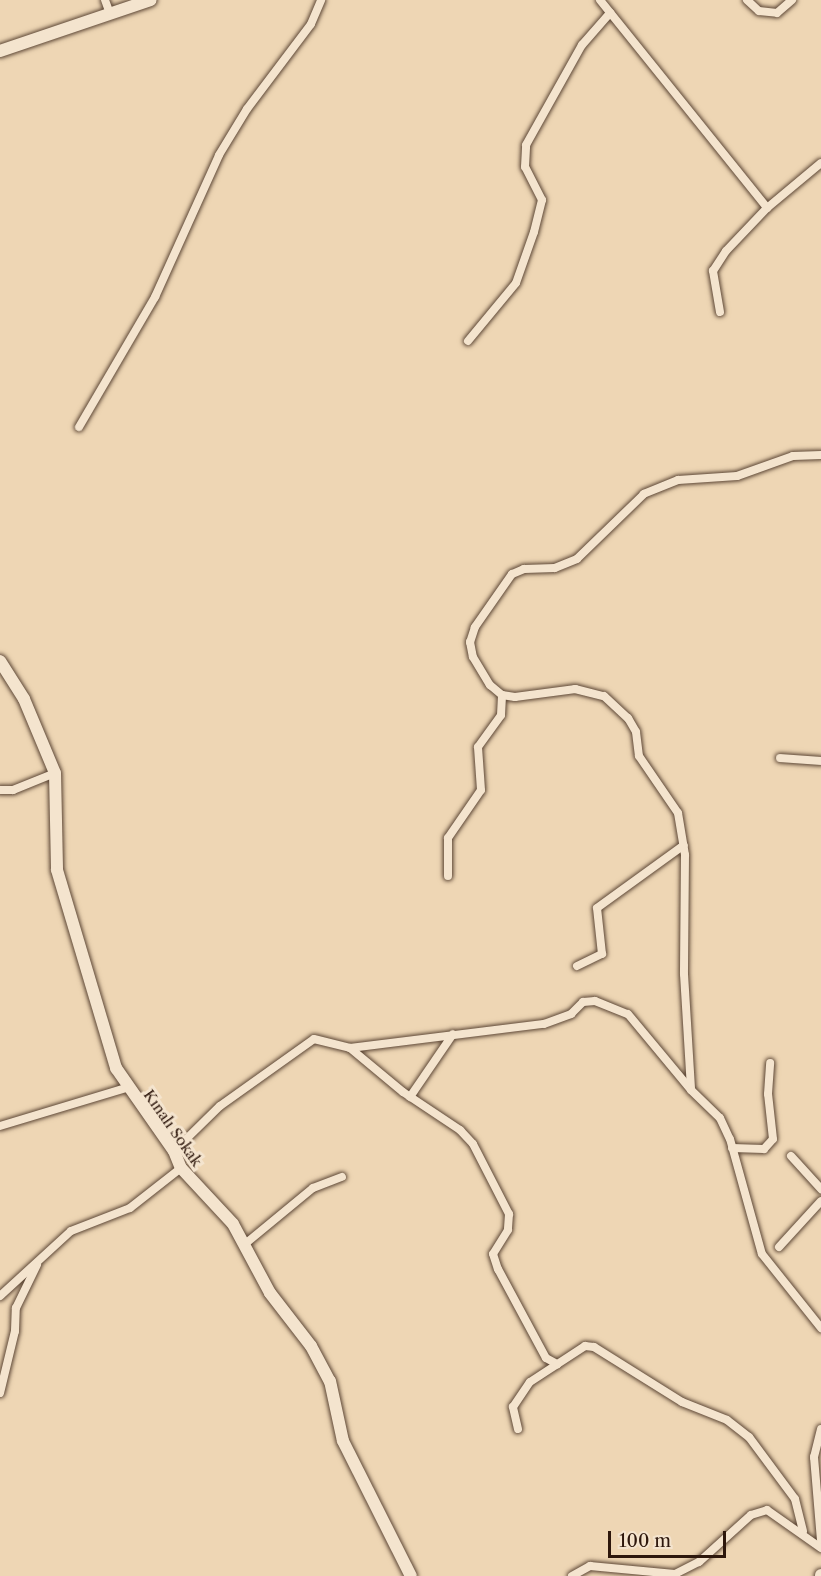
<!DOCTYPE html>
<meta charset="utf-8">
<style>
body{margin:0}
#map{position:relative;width:821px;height:1576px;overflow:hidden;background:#eed6b4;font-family:"Libre Caslon Text",serif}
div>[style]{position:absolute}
.roads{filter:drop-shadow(0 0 2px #5d4736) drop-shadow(0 0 2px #5d4736)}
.street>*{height:8px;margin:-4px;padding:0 4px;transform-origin:4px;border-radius:4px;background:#f4e4ce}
.secondary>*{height:12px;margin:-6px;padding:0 6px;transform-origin:6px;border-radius:6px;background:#f4e4ce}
span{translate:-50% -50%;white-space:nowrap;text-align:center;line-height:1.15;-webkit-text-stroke:6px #f4e4ce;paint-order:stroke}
.street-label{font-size:15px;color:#2d170c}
.scale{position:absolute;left:608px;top:1531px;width:118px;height:27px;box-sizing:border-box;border:3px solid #2d170c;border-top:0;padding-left:8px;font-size:18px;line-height:21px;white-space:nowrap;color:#2d170c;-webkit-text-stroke:4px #f4e4ce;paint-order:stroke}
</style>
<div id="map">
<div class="roads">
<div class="street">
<i style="left:105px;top:0;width:15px;rotate:70deg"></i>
<i style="left:600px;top:0;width:267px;rotate:51.2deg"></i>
<i style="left:767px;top:208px;width:70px;rotate:-39.8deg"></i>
<i style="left:747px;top:0;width:16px;rotate:43deg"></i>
<i style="left:759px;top:11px;width:18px;rotate:6deg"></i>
<i style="left:777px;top:13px;width:20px;rotate:-41deg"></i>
<i style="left:720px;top:312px;width:42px;rotate:-99.7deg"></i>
<i style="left:713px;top:271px;width:24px;rotate:-57deg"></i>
<i style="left:726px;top:251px;width:59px;rotate:-46.4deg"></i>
<i style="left:468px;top:341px;width:75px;rotate:-50.4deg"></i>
<i style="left:516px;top:283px;width:54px;rotate:-70.6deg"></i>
<i style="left:534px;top:232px;width:33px;rotate:-76deg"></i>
<i style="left:542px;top:200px;width:37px;rotate:-117deg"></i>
<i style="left:525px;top:167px;width:22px;rotate:-87deg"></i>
<i style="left:526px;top:145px;width:115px;rotate:-60.8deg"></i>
<i style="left:582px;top:45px;width:43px;rotate:-48.8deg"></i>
<i style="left:79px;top:427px;width:151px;rotate:-59.7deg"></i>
<i style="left:155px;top:297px;width:156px;rotate:-65.7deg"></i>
<i style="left:219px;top:155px;width:54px;rotate:-58.7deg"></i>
<i style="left:247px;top:109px;width:106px;rotate:-53deg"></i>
<i style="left:311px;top:24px;width:26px;rotate:-67deg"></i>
<i style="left:821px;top:455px;width:28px;rotate:178deg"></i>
<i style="left:793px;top:456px;width:59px;rotate:160.3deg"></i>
<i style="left:737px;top:476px;width:59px;rotate:176.1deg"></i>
<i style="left:678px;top:480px;width:37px;rotate:158deg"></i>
<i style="left:644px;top:494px;width:93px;rotate:135.9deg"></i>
<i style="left:577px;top:559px;width:24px;rotate:158deg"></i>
<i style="left:555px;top:568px;width:31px;rotate:178deg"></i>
<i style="left:524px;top:569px;width:13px;rotate:157deg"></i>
<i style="left:512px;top:574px;width:65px;rotate:124.9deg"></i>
<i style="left:475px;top:627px;width:16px;rotate:108deg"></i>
<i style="left:470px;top:642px;width:15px;rotate:79deg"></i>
<i style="left:473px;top:657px;width:33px;rotate:59deg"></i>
<i style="left:490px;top:685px;width:16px;rotate:40deg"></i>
<i style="left:502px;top:695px;width:13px;rotate:9deg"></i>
<i style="left:515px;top:697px;width:61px;rotate:-7.6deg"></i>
<i style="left:575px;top:689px;width:30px;rotate:14deg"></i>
<i style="left:604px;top:696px;width:33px;rotate:43deg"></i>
<i style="left:628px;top:718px;width:16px;rotate:60deg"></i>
<i style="left:636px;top:732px;width:24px;rotate:83deg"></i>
<i style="left:639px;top:756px;width:69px;rotate:55.6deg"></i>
<i style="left:678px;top:813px;width:43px;rotate:80.5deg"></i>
<i style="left:685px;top:855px;width:119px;rotate:90.5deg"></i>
<i style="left:684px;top:974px;width:116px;rotate:86.5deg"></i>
<i style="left:691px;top:1090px;width:40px;rotate:44deg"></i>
<i style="left:720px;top:1118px;width:23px;rotate:65deg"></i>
<i style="left:730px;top:1139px;width:119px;rotate:74.5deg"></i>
<i style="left:762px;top:1254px;width:95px;rotate:51.4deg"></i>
<i style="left:780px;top:758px;width:41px;rotate:4.2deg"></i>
<i style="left:0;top:790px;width:13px"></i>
<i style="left:13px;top:790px;width:45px;rotate:-22deg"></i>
<i style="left:448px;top:876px;width:38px;rotate:-90deg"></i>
<i style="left:448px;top:838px;width:58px;rotate:-55.5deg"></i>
<i style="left:481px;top:790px;width:43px;rotate:-94deg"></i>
<i style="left:478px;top:747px;width:39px;rotate:-54deg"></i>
<i style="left:501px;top:715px;width:20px;rotate:-87deg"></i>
<i style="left:577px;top:966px;width:28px;rotate:-26deg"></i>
<i style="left:602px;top:954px;width:46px;rotate:-96.2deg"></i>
<i style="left:597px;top:908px;width:107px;rotate:-35.9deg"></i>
<i style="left:350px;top:1048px;width:195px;rotate:-7.1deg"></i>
<i style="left:544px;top:1024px;width:29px;rotate:-20deg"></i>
<i style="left:571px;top:1014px;width:17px;rotate:-45deg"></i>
<i style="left:583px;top:1002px;width:12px;rotate:-5deg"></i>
<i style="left:595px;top:1001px;width:35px;rotate:22deg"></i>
<i style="left:628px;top:1014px;width:99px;rotate:50.3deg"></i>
<i style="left:410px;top:1097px;width:76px;rotate:-55.7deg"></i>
<i style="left:0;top:1126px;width:132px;rotate:-16.8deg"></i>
<i style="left:732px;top:1148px;width:32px;rotate:2deg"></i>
<i style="left:764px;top:1149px;width:13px;rotate:-48deg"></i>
<i style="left:773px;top:1139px;width:45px;rotate:-96.3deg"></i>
<i style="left:768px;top:1094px;width:31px;rotate:-86deg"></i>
<i style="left:174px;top:1151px;width:64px;rotate:-44.4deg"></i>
<i style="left:220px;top:1106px;width:115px;rotate:-35.5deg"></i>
<i style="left:314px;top:1039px;width:37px;rotate:14deg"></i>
<i style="left:350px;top:1048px;width:69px;rotate:39.7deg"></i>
<i style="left:403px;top:1092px;width:69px;rotate:33.7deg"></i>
<i style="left:460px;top:1130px;width:19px;rotate:47deg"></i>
<i style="left:473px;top:1144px;width:79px;rotate:62.8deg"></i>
<i style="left:509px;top:1214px;width:16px;rotate:94deg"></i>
<i style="left:508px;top:1230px;width:28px;rotate:122deg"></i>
<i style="left:493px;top:1254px;width:16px;rotate:72deg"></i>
<i style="left:498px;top:1269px;width:101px;rotate:61.7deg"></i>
<i style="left:546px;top:1358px;width:13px;rotate:29deg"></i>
<i style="left:791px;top:1156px;width:45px;rotate:47.7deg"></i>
<i style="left:245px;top:1244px;width:88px;rotate:-39.5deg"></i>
<i style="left:313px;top:1188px;width:31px;rotate:-21deg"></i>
<i style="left:779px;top:1247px;width:62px;rotate:-47.6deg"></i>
<i style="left:0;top:1296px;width:96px;rotate:-42.5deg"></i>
<i style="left:71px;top:1231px;width:63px;rotate:-21.3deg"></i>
<i style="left:130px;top:1208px;width:65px;rotate:-38.1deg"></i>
<i style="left:0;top:1393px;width:64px;rotate:-76.4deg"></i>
<i style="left:15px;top:1331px;width:23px;rotate:-88deg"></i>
<i style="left:16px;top:1308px;width:48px;rotate:-64deg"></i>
<i style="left:518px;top:1429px;width:23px;rotate:-103deg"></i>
<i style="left:513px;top:1407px;width:30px;rotate:-56deg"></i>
<i style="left:530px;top:1382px;width:66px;rotate:-33.2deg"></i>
<i style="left:585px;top:1346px;width:9px;rotate:6deg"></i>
<i style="left:594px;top:1347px;width:104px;rotate:32deg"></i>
<i style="left:682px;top:1402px;width:48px;rotate:21.8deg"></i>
<i style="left:727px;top:1420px;width:28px;rotate:38deg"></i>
<i style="left:749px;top:1437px;width:77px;rotate:53.4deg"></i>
<i style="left:795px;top:1499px;width:33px;rotate:76deg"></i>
<i style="left:821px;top:1429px;width:29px;rotate:104deg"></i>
<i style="left:814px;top:1457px;width:83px;rotate:85.2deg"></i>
<i style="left:572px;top:1576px;width:21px;rotate:-29deg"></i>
<i style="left:590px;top:1566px;width:85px;rotate:5.4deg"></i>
<i style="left:675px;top:1574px;width:27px;rotate:-27deg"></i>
<i style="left:699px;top:1562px;width:70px;rotate:-42.1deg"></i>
<i style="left:751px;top:1515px;width:17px;rotate:-17deg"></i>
<i style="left:767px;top:1510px;width:66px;rotate:35.1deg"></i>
</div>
<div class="secondary">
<i style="left:0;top:51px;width:159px;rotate:-18.7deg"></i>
<i style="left:0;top:661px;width:45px;rotate:57.7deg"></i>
<i style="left:24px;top:699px;width:80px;rotate:67.3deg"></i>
<i style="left:55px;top:773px;width:97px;rotate:88.8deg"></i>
<i style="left:57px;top:870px;width:207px;rotate:73.4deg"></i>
<i style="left:116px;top:1068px;width:101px;rotate:55.1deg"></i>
<i style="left:174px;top:1151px;width:18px;rotate:68deg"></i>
<i style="left:181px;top:1168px;width:76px;rotate:47.1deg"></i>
<i style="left:233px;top:1224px;width:78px;rotate:61.8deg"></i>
<i style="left:270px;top:1293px;width:67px;rotate:52.3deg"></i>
<i style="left:311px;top:1346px;width:40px;rotate:62deg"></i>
<i style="left:330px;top:1381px;width:61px;rotate:77.8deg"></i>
<i style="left:343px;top:1441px;width:151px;rotate:63.3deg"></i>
<i style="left:821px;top:1576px;width:1px;rotate:-90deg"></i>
</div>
</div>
<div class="street-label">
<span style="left:173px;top:1128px;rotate:55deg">Kınalı Sokak</span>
</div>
<div class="scale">100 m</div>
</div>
